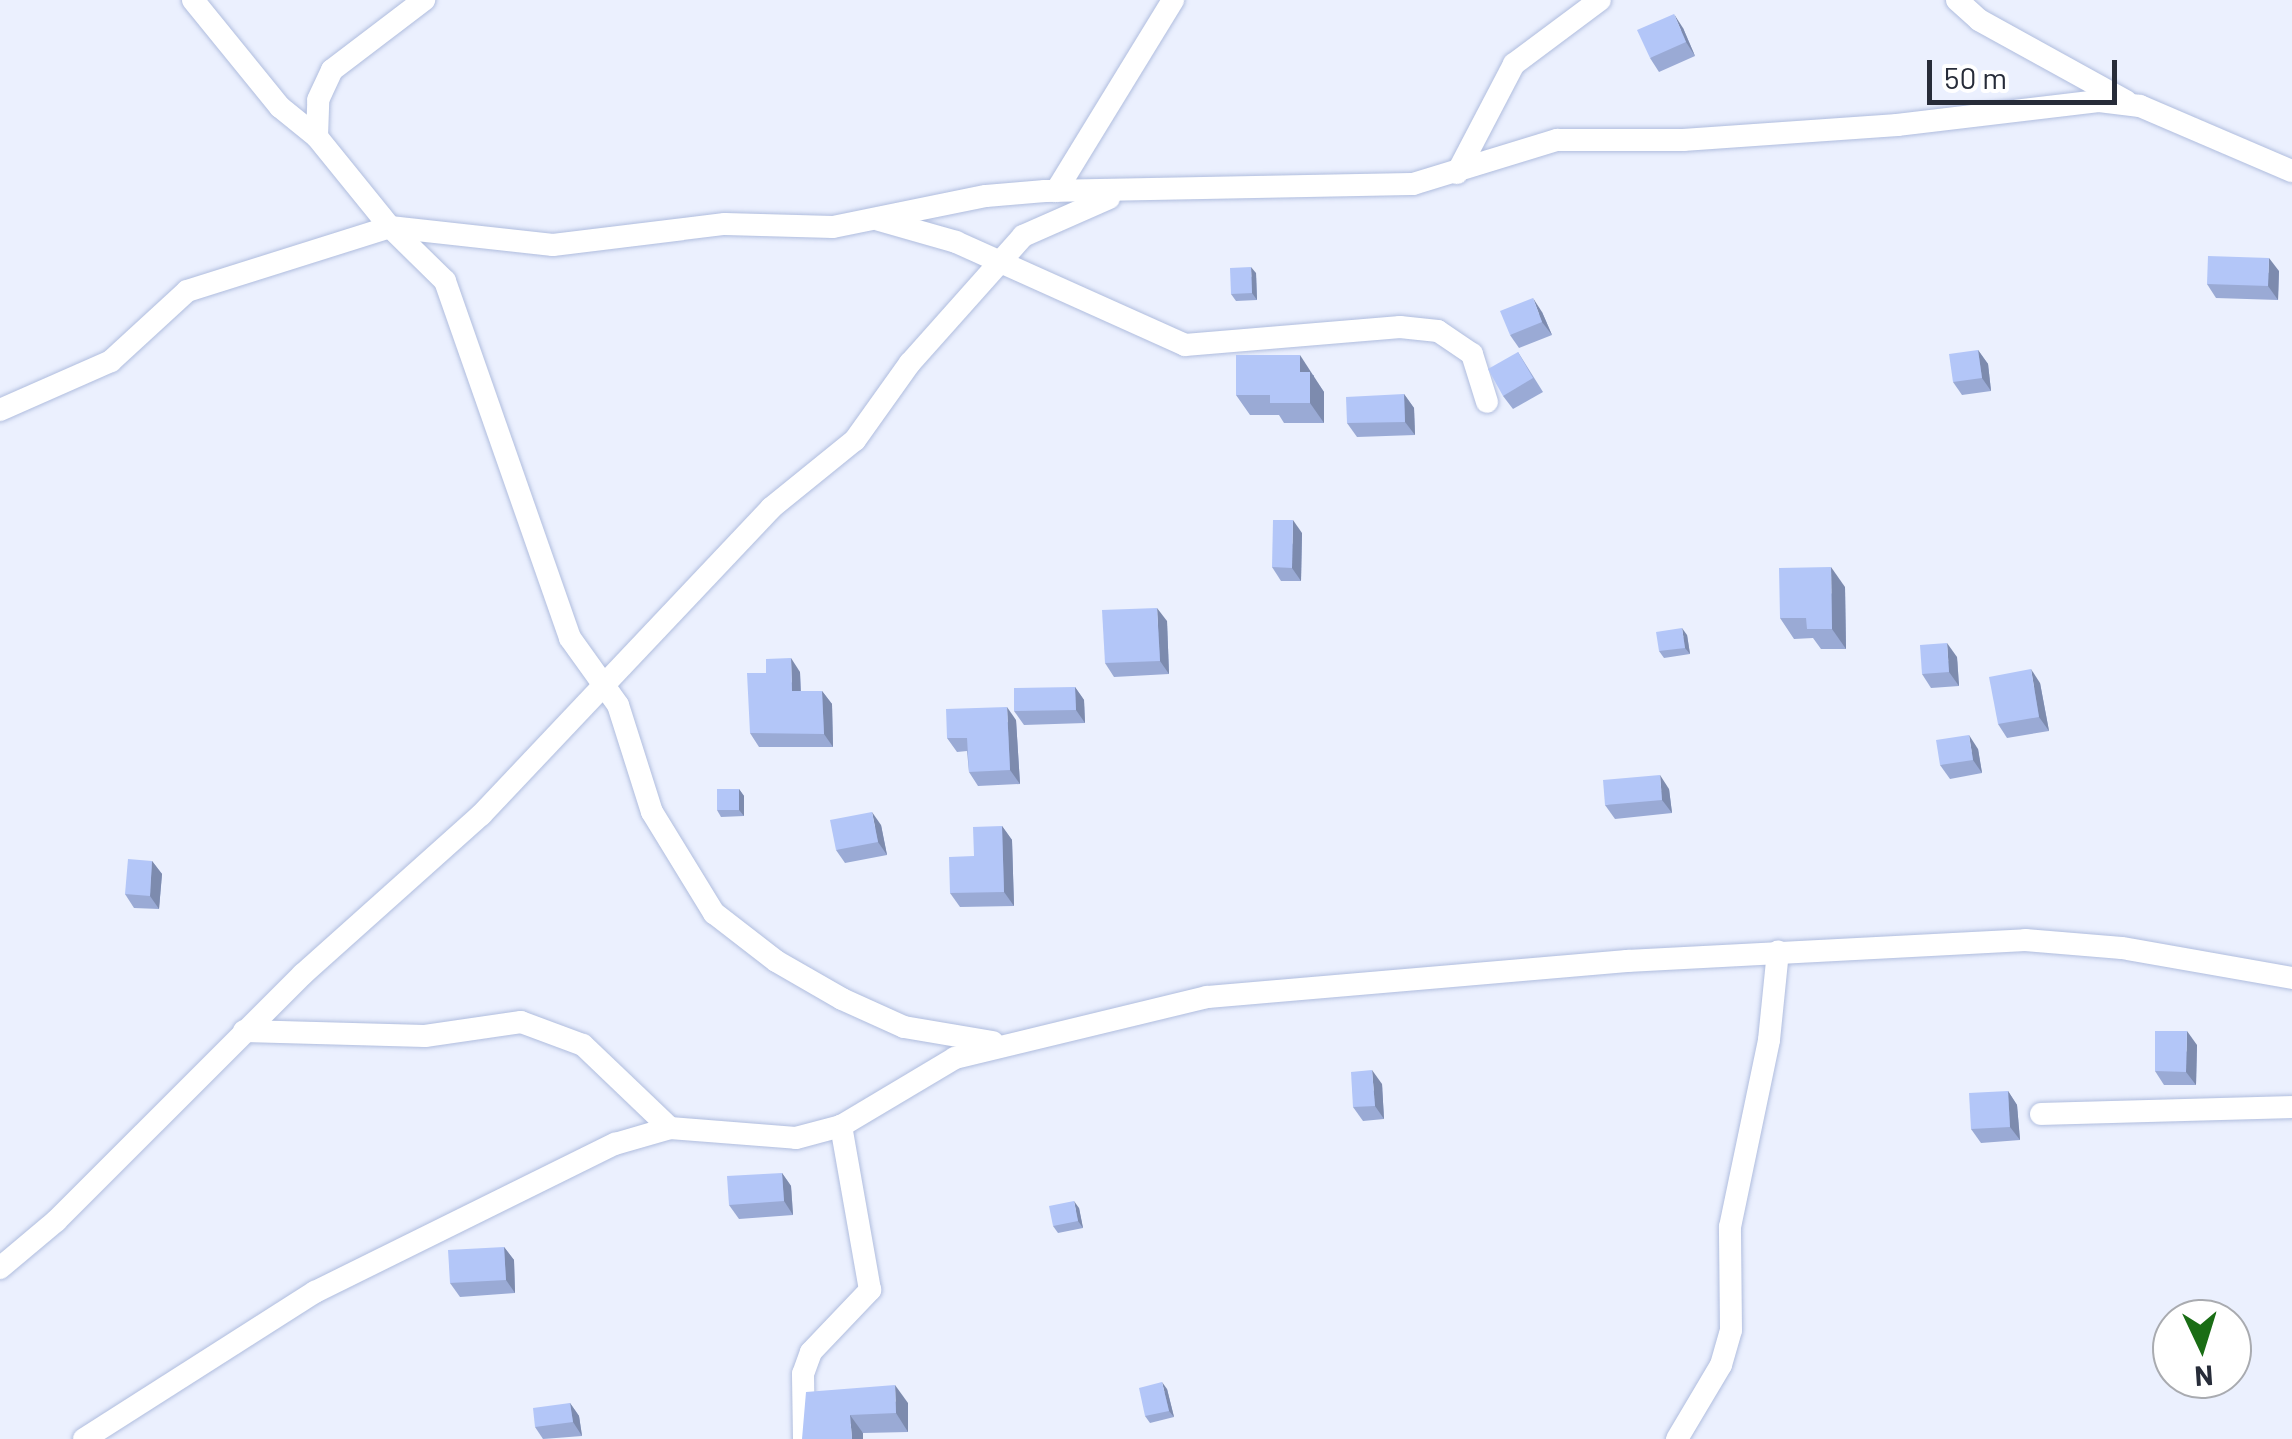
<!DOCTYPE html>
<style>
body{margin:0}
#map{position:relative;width:2292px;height:1439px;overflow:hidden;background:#ebf0fe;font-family:Barlow,sans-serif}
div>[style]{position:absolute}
.roads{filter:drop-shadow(0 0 2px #b0bdde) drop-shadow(0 0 2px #b0bdde)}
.street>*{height:22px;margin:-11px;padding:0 11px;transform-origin:11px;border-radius:11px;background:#fff}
.wall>*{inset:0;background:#9aaad5}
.shaded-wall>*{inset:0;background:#7d8bae}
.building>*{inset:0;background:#b3c6f8}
span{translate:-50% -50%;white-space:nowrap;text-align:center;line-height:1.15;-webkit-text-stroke:9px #fff;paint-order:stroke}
.north{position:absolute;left:2152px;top:1299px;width:100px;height:100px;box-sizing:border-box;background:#fff;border:2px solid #a9abb0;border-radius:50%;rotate:176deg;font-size:28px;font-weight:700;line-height:40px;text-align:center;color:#272c39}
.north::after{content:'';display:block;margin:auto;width:35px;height:45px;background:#1a6d15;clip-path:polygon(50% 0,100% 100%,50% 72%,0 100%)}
.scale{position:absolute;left:1927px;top:60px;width:190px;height:45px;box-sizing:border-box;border:5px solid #272c39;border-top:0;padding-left:12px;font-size:30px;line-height:35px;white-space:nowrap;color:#272c39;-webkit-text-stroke:8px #fff;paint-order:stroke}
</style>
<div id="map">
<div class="roads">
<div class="street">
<i style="left:193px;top:0;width:138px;rotate:50.9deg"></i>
<i style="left:280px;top:107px;width:48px;rotate:39deg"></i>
<i style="left:317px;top:137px;width:116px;rotate:51deg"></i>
<i style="left:390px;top:227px;width:77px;rotate:44.5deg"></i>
<i style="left:445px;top:281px;width:378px;rotate:70.7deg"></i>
<i style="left:570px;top:638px;width:82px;rotate:54.4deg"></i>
<i style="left:618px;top:705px;width:112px;rotate:72.4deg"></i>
<i style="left:652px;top:812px;width:119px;rotate:58.5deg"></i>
<i style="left:714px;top:913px;width:78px;rotate:37.7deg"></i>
<i style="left:776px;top:961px;width:76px;rotate:29.9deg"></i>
<i style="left:842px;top:999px;width:68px;rotate:24.3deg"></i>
<i style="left:904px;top:1027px;width:90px;rotate:9.6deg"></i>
<i style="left:1957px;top:0;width:30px;rotate:42deg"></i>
<i style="left:1979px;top:20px;width:168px;rotate:28.9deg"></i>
<i style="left:317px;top:137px;width:37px;rotate:-88deg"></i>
<i style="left:318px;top:100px;width:33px;rotate:-65deg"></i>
<i style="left:332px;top:70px;width:116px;rotate:-37.3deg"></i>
<i style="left:1457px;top:173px;width:123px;rotate:-62.4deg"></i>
<i style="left:1514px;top:64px;width:107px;rotate:-36.7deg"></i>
<i style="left:1056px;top:191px;width:224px;rotate:-58.5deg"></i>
<i style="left:879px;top:220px;width:80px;rotate:15.9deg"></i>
<i style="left:956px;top:242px;width:251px;rotate:24.2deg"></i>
<i style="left:1185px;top:345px;width:216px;rotate:-4.8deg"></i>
<i style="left:1400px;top:327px;width:38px;rotate:6deg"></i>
<i style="left:1438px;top:331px;width:41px;rotate:34.1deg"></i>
<i style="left:1472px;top:354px;width:50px;rotate:72.6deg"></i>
<i style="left:0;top:410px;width:121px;rotate:-23.8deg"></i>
<i style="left:111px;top:361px;width:103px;rotate:-42.6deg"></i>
<i style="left:187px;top:291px;width:213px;rotate:-17.5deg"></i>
<i style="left:390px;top:227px;width:164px;rotate:6.3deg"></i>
<i style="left:553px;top:245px;width:173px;rotate:-7deg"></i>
<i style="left:725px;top:224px;width:108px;rotate:1.6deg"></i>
<i style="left:833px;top:227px;width:156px;rotate:-11.5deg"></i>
<i style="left:986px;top:196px;width:59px;rotate:-4.8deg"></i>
<i style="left:1045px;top:191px;width:368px;rotate:-1.1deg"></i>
<i style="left:1413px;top:184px;width:151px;rotate:-17deg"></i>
<i style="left:1557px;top:140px;width:126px"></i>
<i style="left:1683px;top:140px;width:215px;rotate:-4deg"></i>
<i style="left:1897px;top:125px;width:203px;rotate:-6.8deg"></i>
<i style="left:2099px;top:101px;width:41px;rotate:7deg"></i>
<i style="left:2140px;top:106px;width:165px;rotate:23.2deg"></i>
<i style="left:244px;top:1031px;width:181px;rotate:1.6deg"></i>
<i style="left:425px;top:1036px;width:97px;rotate:-8.3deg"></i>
<i style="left:521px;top:1022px;width:66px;rotate:20.4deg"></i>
<i style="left:583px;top:1045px;width:120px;rotate:43.7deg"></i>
<i style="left:2041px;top:1114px;width:251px;rotate:-1.6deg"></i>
<i style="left:0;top:1268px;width:73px;rotate:-40deg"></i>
<i style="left:56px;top:1221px;width:349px;rotate:-45deg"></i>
<i style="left:303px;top:974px;width:239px;rotate:-41.8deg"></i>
<i style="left:481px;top:815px;width:422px;rotate:-46.6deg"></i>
<i style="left:771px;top:508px;width:108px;rotate:-39deg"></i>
<i style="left:855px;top:440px;width:95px;rotate:-54.5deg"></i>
<i style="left:910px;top:363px;width:170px;rotate:-48.3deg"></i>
<i style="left:1023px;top:236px;width:94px;rotate:-23.8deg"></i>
<i style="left:84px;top:1439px;width:274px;rotate:-32.5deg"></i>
<i style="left:315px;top:1292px;width:335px;rotate:-26.3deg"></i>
<i style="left:615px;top:1144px;width:57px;rotate:-16.2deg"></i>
<i style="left:670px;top:1128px;width:126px;rotate:4.5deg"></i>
<i style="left:796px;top:1138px;width:47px;rotate:-14.9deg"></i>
<i style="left:841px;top:1126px;width:133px;rotate:-30.8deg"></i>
<i style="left:955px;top:1058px;width:259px;rotate:-13.6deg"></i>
<i style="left:1207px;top:997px;width:422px;rotate:-4.9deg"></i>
<i style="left:1627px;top:961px;width:399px;rotate:-3deg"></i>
<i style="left:2025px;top:940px;width:97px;rotate:4.7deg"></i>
<i style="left:2122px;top:948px;width:173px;rotate:10deg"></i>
<i style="left:804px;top:1439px;width:65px;rotate:-90.9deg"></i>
<i style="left:803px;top:1374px;width:23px;rotate:-70deg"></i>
<i style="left:811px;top:1352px;width:86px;rotate:-46.4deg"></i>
<i style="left:870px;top:1290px;width:167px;rotate:-100deg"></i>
<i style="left:1677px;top:1439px;width:86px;rotate:-59.3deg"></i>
<i style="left:1721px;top:1365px;width:36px;rotate:-74deg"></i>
<i style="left:1731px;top:1330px;width:103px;rotate:-90.6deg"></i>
<i style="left:1730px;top:1227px;width:191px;rotate:-78.2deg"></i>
<i style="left:1769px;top:1040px;width:89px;rotate:-84.2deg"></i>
</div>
</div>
<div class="wall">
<i style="clip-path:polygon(1683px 28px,1695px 56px,1659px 72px,1650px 58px)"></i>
<i style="clip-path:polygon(2279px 271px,2278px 300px,2216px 298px,2207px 284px)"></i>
<i style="clip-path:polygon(1256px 273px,1257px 300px,1236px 301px,1231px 294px)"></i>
<i style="clip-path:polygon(1542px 312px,1552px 335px,1519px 348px,1510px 335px)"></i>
<i style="clip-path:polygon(1978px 350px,1988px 364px,1991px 391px,1962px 395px,1953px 382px)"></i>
<i style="clip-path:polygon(1518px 352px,1543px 392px,1513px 409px,1503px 396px)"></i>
<i style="clip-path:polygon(1314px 375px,1314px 378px,1324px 392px,1324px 423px,1284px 423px,1279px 415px,1250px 415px,1236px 395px)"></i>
<i style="clip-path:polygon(1404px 394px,1414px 408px,1415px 435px,1357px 437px,1347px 423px)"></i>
<i style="clip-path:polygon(1302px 533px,1301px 581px,1281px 581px,1272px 567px)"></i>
<i style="clip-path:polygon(1845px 587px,1846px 649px,1821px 649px,1813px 638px,1794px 639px,1780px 618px)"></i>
<i style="clip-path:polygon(1167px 621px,1169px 674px,1114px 677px,1105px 663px)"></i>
<i style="clip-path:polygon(1687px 635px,1690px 654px,1664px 658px,1659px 651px)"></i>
<i style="clip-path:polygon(1957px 657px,1959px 686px,1931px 688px,1922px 674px)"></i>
<i style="clip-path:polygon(800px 672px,801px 691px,822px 691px,832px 704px,833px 747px,759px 747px,750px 733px)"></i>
<i style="clip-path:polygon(2040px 683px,2049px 731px,2007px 738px,1998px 724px)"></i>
<i style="clip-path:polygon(1075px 687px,1084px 700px,1085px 723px,1024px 725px,1014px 711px)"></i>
<i style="clip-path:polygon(1016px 720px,1020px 784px,978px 786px,969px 772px,967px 751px,957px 752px,947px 738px)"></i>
<i style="clip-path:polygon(1978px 749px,1982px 773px,1950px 779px,1940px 765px)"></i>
<i style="clip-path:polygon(739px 789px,744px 796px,744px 816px,721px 817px,717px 810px)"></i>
<i style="clip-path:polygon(1669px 789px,1672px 813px,1615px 819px,1605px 805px)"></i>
<i style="clip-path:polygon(881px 825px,887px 855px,845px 863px,836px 850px)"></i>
<i style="clip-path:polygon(1002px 826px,1012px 840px,1014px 906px,960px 907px,950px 893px,974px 856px)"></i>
<i style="clip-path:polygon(152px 861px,162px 874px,159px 909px,134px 908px,125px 894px)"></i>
<i style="clip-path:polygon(2197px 1045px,2196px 1085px,2164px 1085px,2155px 1071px)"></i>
<i style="clip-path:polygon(1382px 1084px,1384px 1119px,1363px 1121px,1353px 1107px)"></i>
<i style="clip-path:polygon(2008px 1091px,2017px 1105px,2020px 1140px,1981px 1143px,1971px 1129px)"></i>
<i style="clip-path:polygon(782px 1173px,791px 1186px,793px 1215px,739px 1219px,729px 1205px)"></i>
<i style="clip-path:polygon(1079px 1208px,1083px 1228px,1058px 1233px,1053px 1226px)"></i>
<i style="clip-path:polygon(504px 1247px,514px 1260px,515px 1293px,460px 1297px,450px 1283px)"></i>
<i style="clip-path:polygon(1167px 1389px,1174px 1417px,1150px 1423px,1145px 1416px)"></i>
<i style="clip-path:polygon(806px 1392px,908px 1403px,908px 1432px,863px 1433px)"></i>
<i style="clip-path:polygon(570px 1403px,579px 1416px,582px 1436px,543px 1439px,535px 1427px)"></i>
</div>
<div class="shaded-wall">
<i style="clip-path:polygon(1674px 14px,1683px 28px,1695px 56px,1686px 42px)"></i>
<i style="clip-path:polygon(2269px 258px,2279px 271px,2278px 300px,2268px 286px)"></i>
<i style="clip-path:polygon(1251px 267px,1256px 273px,1257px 300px,1252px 293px)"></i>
<i style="clip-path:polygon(1533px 298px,1542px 312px,1552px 335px,1542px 322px)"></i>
<i style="clip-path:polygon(1978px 350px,1988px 364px,1991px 391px,1982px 378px)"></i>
<i style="clip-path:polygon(1300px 355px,1324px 392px,1324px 423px,1310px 403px,1300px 372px)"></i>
<i style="clip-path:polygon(1404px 394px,1414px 408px,1415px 435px,1405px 422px)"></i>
<i style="clip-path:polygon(1293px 520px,1302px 533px,1301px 581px,1292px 568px)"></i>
<i style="clip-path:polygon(1831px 567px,1845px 587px,1846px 649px,1832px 629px)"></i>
<i style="clip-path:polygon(1157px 608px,1167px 621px,1169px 674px,1160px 661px)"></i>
<i style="clip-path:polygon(1682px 628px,1687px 635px,1690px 654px,1685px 648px)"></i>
<i style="clip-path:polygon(1947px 643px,1957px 657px,1959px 686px,1949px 672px)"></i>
<i style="clip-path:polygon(791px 658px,800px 672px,801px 705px,792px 691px)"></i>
<i style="clip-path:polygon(2031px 669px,2040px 683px,2049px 731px,2039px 717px)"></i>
<i style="clip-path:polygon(1075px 687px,1084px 700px,1085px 723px,1076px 710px)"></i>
<i style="clip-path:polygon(822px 691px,832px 704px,833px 747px,824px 734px)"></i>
<i style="clip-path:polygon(1007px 707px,1016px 720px,1020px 784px,1010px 770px)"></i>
<i style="clip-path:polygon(1969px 735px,1978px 749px,1982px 773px,1973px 760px)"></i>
<i style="clip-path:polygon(1660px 775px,1669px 789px,1672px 813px,1662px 800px)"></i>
<i style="clip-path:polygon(739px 789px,744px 796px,744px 816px,739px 810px)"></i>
<i style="clip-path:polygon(872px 812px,881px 825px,887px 855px,878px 842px)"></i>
<i style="clip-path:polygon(1002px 826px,1012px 840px,1014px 906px,1004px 892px)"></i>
<i style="clip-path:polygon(152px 861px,162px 874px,159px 909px,150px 896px)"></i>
<i style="clip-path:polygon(2187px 1031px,2197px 1045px,2196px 1085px,2186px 1072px)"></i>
<i style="clip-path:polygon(1372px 1070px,1382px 1084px,1384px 1119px,1375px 1106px)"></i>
<i style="clip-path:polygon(2008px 1091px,2017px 1105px,2020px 1140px,2010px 1127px)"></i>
<i style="clip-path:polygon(782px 1173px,791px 1186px,793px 1215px,784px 1201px)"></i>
<i style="clip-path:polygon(1074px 1201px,1079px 1208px,1083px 1228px,1078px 1221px)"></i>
<i style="clip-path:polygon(504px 1247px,514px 1260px,515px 1293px,506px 1280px)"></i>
<i style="clip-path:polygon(1162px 1382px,1167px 1389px,1174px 1417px,1169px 1411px)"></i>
<i style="clip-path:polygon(895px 1385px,908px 1403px,908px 1432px,896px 1413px)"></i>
<i style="clip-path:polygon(570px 1403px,579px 1416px,582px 1436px,573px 1422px)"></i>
<i style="clip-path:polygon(850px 1415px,863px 1433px,863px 1439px,852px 1439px)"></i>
</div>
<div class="building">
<i style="clip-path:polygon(1674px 14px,1686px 42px,1650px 58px,1637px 30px)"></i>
<i style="clip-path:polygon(2208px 256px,2269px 258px,2268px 286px,2207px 284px)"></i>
<i style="clip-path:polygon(1251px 267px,1252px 293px,1231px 294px,1230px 268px)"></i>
<i style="clip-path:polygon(1533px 298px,1542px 322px,1510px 335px,1500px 311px)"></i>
<i style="clip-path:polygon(1978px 350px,1982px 378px,1953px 382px,1949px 354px)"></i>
<i style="clip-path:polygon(1518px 352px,1533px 378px,1503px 396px,1488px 369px)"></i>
<i style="clip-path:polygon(1236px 355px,1300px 355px,1300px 372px,1310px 372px,1310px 403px,1270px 403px,1270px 395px,1236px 395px)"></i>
<i style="clip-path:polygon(1404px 394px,1405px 422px,1347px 423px,1346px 397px)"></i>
<i style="clip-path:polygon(1273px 520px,1293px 520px,1292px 568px,1272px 567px)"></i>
<i style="clip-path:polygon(1831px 567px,1832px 629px,1807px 629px,1806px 618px,1780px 618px,1779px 568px)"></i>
<i style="clip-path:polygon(1157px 608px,1160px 661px,1105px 663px,1102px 610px)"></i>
<i style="clip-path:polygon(1682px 628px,1685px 648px,1659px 651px,1656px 632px)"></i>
<i style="clip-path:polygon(1947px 643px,1949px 672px,1922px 674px,1920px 645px)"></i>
<i style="clip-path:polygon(791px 658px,792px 691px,822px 691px,824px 734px,750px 733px,747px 673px,766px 673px,766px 659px)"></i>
<i style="clip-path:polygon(2031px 669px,2039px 717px,1998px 724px,1989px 677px)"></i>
<i style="clip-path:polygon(1075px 687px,1076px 710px,1014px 711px,1014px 688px)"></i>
<i style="clip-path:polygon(1007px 707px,1010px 770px,969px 772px,967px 738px,947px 738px,946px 709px)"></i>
<i style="clip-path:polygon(1969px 735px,1973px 760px,1940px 765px,1936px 740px)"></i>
<i style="clip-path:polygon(1660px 775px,1662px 800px,1605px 805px,1603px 780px)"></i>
<i style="clip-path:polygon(717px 789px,739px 789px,739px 810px,717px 810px)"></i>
<i style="clip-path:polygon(872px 812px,878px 842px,836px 850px,830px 820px)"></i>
<i style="clip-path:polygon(1002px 826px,1004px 892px,950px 893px,949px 857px,974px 856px,973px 827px)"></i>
<i style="clip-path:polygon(128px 859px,152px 861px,150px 896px,125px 894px)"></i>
<i style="clip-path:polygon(2155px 1031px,2187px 1031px,2186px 1072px,2155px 1071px)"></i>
<i style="clip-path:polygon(1372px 1070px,1375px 1106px,1353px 1107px,1351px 1072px)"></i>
<i style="clip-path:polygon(2008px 1091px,2010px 1127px,1971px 1129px,1969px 1093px)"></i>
<i style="clip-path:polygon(782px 1173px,784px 1201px,729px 1205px,727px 1176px)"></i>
<i style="clip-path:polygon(1074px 1201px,1078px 1221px,1053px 1226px,1049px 1206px)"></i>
<i style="clip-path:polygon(504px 1247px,506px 1280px,450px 1283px,448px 1250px)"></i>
<i style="clip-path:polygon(1162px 1382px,1169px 1411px,1145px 1416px,1139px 1388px)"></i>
<i style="clip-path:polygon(895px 1385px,896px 1413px,850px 1415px,852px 1439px,802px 1439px,806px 1392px)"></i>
<i style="clip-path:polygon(570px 1403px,573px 1422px,535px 1427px,533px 1408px)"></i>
</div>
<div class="north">N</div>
<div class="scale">50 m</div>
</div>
